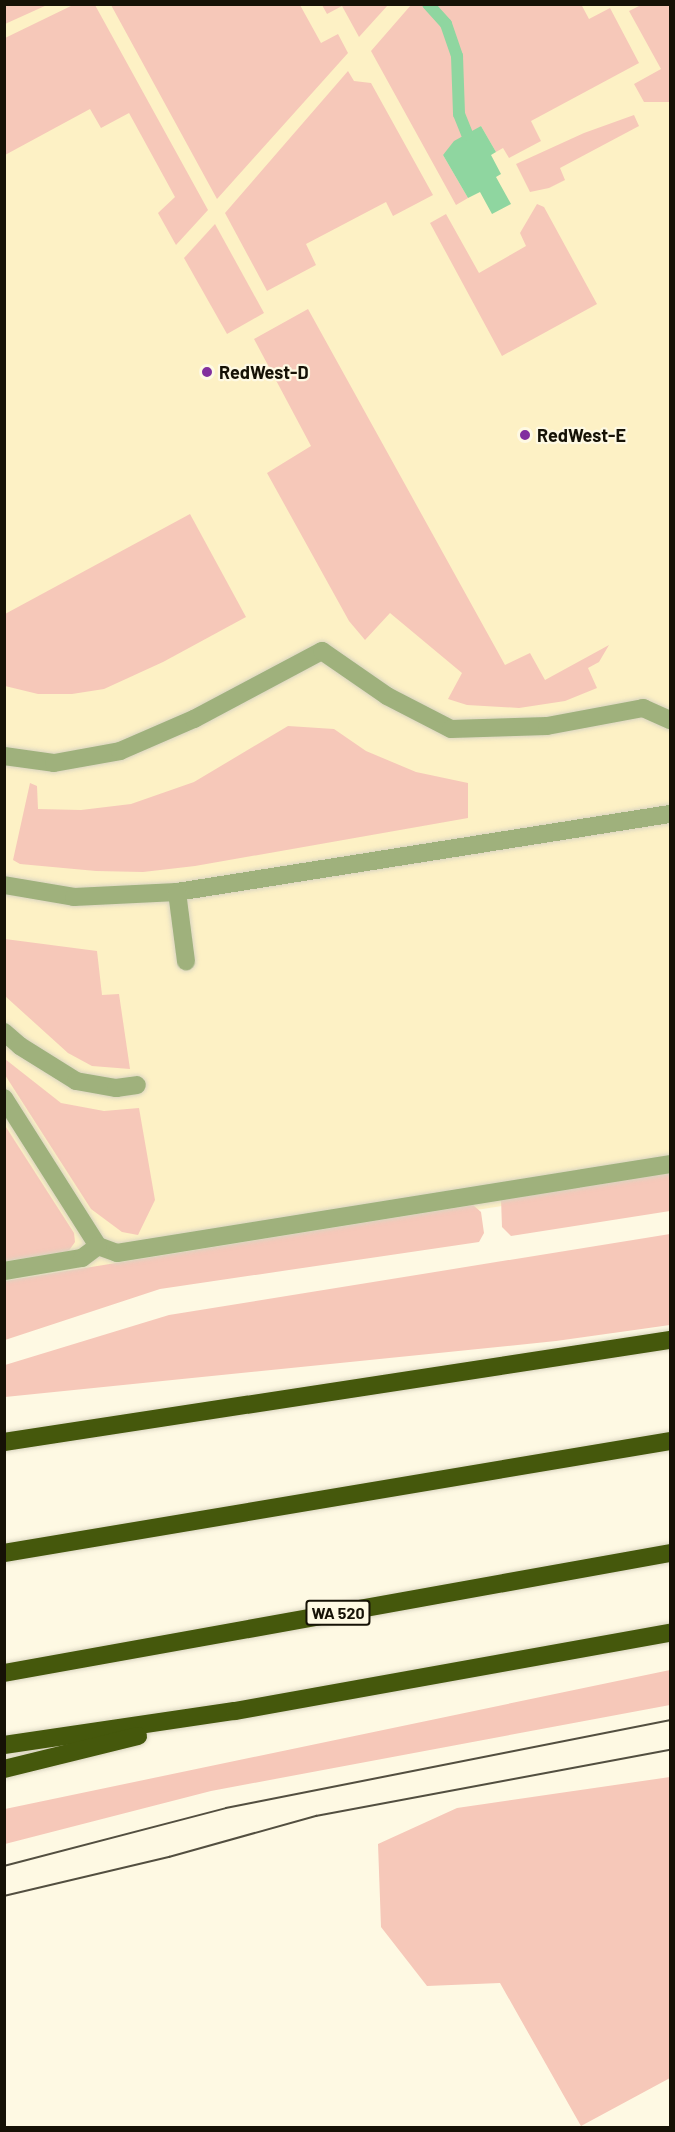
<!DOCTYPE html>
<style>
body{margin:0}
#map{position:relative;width:675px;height:2132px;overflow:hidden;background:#fef9e3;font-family:Barlow,sans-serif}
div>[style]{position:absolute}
.built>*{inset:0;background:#fdf1c5}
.green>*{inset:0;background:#f6c8b9}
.water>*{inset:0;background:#8fd6a0}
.stream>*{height:12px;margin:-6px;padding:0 6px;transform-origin:6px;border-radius:6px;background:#8fd6a0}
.roads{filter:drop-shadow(0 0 2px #d9d4c0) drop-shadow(0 0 2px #d9d4c0)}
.minor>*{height:18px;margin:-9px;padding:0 9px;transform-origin:9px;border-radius:9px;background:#9fb17c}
.highway>*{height:18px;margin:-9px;padding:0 9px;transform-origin:9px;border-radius:9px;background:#45580c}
.tram>*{height:1.5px;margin:-0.75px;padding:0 0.75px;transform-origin:0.75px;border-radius:0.75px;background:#534f40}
.dots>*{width:16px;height:16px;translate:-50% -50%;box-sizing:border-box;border:3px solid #fef9e3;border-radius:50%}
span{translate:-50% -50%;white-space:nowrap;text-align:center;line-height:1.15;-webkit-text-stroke:4.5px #fef9e3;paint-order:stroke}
.shield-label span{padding:2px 4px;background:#fef9e3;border:2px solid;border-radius:4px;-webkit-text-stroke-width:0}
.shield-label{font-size:16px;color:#161206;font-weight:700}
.poi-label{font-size:18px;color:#161206;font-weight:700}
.left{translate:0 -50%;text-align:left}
.frame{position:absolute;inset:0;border:6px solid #161206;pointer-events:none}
</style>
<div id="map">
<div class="built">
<i style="clip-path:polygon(5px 5px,670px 5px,670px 1180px,5px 1283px)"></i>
</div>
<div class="green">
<i style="clip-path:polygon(5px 4px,47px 4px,47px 5px,5px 24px)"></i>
<i style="clip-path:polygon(581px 4px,589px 19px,610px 8px,639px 63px,531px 121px,541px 141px,509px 158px,503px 148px,496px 152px,481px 126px,443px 155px,468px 198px,456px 205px,371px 51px,411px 5px)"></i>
<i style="clip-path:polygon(73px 5px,95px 5px,208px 210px,176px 245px,158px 213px,175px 197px,129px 113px,101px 128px,90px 109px,5px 155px,5px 38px)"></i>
<i style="clip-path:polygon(111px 5px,300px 5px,321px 43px,338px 34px,348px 53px,217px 199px)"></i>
<i style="clip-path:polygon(322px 5px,388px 5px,359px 37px,342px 6px,327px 14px)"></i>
<i style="clip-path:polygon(641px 5px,670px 5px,670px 102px,644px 102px,634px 84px,661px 69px,629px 11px)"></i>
<i style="clip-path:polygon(348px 71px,354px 81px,371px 83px,433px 195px,393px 216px,386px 202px,306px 244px,316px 265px,267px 291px,225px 213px)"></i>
<i style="clip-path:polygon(634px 115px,639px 126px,560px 168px,565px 180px,549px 188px,530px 192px,516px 164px,584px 133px)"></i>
<i style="clip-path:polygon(537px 204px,544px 207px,597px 304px,502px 356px,430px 223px,446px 214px,479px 273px,526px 246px,520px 233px)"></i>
<i style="clip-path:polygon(215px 224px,264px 313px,227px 334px,184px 258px)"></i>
<i style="clip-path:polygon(308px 309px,505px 665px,530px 653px,545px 680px,609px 645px,599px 662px,588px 668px,597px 688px,565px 701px,519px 708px,467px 705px,448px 699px,462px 673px,390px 613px,365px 640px,349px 621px,267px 473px,311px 446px,254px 339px)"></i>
<i style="clip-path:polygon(190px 514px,246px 617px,163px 662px,104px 689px,72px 694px,38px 694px,5px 686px,5px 614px)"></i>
<i style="clip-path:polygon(288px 726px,334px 729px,366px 751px,416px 772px,468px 783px,468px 818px,195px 866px,143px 872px,96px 871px,20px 864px,13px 860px,30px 783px,37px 786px,38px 809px,81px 810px,131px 804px,194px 782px)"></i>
<i style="clip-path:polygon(5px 939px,97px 951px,102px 995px,119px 994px,130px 1069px,92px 1066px,68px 1053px,5px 996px)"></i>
<i style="clip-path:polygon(5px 1059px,61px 1103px,104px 1111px,139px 1108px,155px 1200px,138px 1235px,122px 1232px,91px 1209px,5px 1075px)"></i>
<i style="clip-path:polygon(4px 1124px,74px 1233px,75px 1242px,68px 1252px,5px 1261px)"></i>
<i style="clip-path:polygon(670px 1171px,670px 1211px,511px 1236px,502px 1227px,501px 1199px)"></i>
<i style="clip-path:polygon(473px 1205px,481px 1212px,484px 1233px,479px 1242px,160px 1289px,5px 1340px,5px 1281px)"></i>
<i style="clip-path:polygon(670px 1234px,670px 1325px,556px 1341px,5px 1397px,5px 1365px,169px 1315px)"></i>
<i style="clip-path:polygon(670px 1670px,670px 1705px,211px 1791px,5px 1844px,5px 1809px)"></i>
<i style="clip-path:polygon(670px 1777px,670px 2078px,581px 2126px,500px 1983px,427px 1986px,381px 1927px,378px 1844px,457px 1808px)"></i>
</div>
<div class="water">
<i style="clip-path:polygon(481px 126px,496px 152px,491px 155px,501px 174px,496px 177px,511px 204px,492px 214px,480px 192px,468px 198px,443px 155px,454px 141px)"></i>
</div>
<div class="stream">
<i style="left:428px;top:4px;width:27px;rotate:48deg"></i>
<i style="left:446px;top:24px;width:34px;rotate:71deg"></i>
<i style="left:457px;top:56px;width:58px;rotate:88deg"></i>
<i style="left:459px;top:114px;width:22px;rotate:68deg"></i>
</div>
<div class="roads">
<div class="minor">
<i style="left:4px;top:756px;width:50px;rotate:8deg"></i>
<i style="left:54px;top:763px;width:67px;rotate:-10.3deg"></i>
<i style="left:120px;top:751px;width:81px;rotate:-23.4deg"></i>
<i style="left:194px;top:719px;width:145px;rotate:-28deg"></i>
<i style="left:322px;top:651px;width:79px;rotate:34.7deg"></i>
<i style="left:387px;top:696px;width:72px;rotate:27.3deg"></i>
<i style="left:451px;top:729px;width:96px;rotate:-1.8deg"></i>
<i style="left:547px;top:726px;width:98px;rotate:-10.6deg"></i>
<i style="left:643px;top:708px;width:30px;rotate:24deg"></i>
<i style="left:4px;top:885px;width:71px;rotate:9.7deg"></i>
<i style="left:74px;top:897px;width:103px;rotate:-2.8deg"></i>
<i style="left:177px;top:892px;width:499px;rotate:-9deg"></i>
<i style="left:177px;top:892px;width:70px;rotate:82.6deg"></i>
<i style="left:4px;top:1032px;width:21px;rotate:41deg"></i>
<i style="left:20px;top:1046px;width:66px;rotate:32deg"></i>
<i style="left:76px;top:1081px;width:41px;rotate:9.9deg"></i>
<i style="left:116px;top:1088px;width:21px;rotate:-8deg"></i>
<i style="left:4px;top:1098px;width:175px;rotate:57.6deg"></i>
<i style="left:98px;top:1246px;width:20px;rotate:20deg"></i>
<i style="left:117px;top:1253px;width:560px;rotate:-9.14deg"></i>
<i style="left:4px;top:1271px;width:79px;rotate:-9.5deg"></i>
<i style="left:82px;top:1258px;width:20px;rotate:-37deg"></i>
</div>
<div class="highway">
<i style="left:4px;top:1442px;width:674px;rotate:-8.71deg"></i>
<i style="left:4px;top:1553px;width:675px;rotate:-9.55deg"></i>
<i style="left:4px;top:1673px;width:677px;rotate:-10.21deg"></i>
<i style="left:4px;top:1745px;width:233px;rotate:-8.4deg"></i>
<i style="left:235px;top:1711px;width:442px;rotate:-10.2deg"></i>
<i style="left:4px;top:1769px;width:138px;rotate:-13.8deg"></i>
</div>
</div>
<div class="tram">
<i style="left:4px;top:1866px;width:229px;rotate:-14.6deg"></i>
<i style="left:226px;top:1808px;width:453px;rotate:-11.2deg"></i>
<i style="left:4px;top:1896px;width:170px;rotate:-13.3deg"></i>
<i style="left:169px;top:1857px;width:153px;rotate:-15.6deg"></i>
<i style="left:316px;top:1816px;width:360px;rotate:-10.6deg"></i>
</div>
<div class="dots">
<i style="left:207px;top:372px;background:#812f9e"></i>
<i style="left:525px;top:435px;background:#812f9e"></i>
</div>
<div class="shield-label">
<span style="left:338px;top:1613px">WA 520</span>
</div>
<div class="poi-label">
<span class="left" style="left:219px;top:372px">RedWest-D</span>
<span class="left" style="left:537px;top:435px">RedWest-E</span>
</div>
<div class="frame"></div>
</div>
